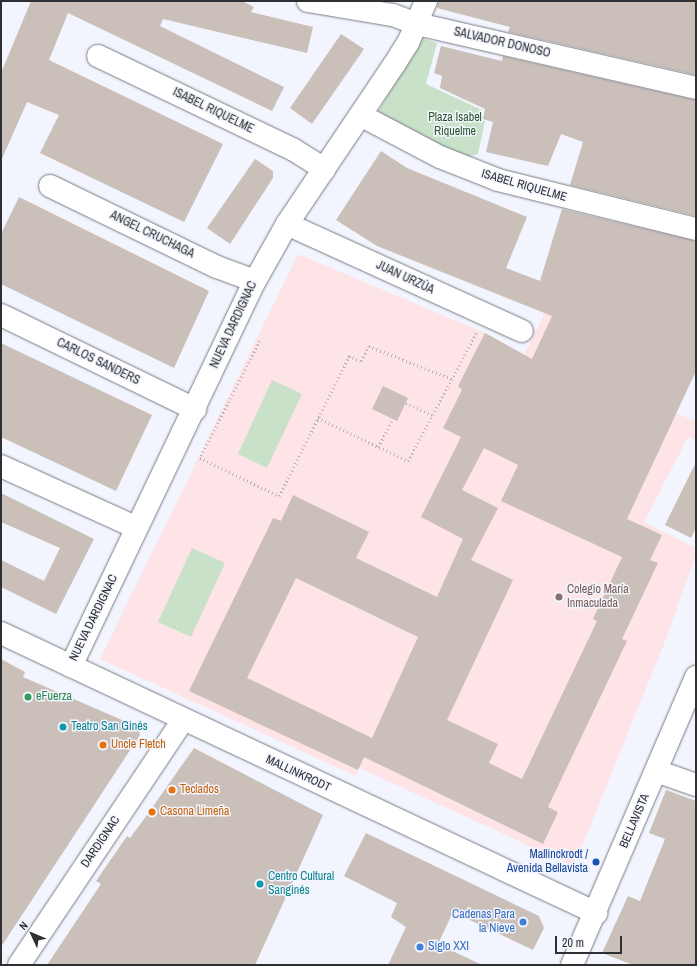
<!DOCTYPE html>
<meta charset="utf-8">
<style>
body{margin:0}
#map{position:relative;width:697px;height:966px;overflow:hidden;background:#f2f5fd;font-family:"Archivo Narrow",sans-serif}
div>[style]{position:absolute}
.education>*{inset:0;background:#fee3e7}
.green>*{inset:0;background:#c8e1c8}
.building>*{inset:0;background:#cabfb9}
.path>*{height:2.5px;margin-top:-1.25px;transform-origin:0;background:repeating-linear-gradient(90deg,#b2b4bb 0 1px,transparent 0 4px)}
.roads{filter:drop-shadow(0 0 1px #777a83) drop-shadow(0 0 1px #777a83)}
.street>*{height:22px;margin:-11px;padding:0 11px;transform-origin:11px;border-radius:11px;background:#fff}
.primary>*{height:22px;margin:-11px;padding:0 11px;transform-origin:11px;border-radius:11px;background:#fff}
.dots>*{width:11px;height:11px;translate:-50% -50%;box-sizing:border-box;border:2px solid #f2f5fd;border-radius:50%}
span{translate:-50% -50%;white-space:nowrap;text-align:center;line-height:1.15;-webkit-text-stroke:3px #f2f5fd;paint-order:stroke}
.street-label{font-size:12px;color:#2e2f33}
.park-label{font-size:12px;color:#2b552c}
.education-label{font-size:12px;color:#785e54}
.left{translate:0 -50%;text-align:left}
.leisure-label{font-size:12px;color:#27864d}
.culture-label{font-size:12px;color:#0d838f}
.food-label{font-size:12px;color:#c56008}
.transit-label{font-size:12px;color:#164399}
.right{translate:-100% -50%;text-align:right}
.shop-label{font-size:12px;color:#366cbe}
.frame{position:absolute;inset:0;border:2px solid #2e2f33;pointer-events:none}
.north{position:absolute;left:12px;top:914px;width:40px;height:40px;-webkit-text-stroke:3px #f2f5fd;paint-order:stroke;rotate:314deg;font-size:11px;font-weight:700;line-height:16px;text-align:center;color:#2e2f33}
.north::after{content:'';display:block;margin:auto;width:14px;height:18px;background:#2e2f33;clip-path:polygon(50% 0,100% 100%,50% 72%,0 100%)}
.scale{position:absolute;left:555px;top:936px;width:67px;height:18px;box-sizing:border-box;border:2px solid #2e2f33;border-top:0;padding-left:5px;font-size:12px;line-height:14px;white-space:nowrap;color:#2e2f33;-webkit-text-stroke:3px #f2f5fd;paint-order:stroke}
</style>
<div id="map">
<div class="education">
<i style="clip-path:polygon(298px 254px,485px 333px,524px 355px,571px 260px,640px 399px,696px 421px,696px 440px,688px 437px,644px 522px,696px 548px,696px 555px,666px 639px,574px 866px,359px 768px,356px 776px,100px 659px)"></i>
</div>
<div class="green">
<i style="clip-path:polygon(421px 38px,437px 43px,426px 84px,482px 110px,480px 120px,485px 121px,478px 154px,464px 158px,378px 112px)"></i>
<i style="clip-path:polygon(272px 380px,302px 394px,267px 468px,238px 454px)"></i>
<i style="clip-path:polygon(192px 548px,225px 563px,191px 637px,158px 622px)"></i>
</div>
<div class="building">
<i style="clip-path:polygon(31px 1px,242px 1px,254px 7px,251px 12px,313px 27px,307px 53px,163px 19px,160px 26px,284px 87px,272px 111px,68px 13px,49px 60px,223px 144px,184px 222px,40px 153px,59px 115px,27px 102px,1px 161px,1px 73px)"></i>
<i style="clip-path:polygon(438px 1px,696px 1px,696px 75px,508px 32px,510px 27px,437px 8px)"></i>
<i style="clip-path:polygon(341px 34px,364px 49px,312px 124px,290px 108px)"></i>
<i style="clip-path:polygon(441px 46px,502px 61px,503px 56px,696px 100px,696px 216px,570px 185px,583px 142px,561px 134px,548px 166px,486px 152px,493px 122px,483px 119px,485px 109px,440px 88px,442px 76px,434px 73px)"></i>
<i style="clip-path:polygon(evenodd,381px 151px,407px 168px,527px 217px,506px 268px,540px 281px,562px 209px,696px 241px,696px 371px,627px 519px,662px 535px,650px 560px,658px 563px,622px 639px,627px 641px,548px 807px,558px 812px,543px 844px,364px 757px,358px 770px,189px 691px,273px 518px,281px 521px,293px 495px,369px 532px,356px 558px,437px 597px,463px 539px,421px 517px,461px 437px,443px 428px,462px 390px,458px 386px,485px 333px,532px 359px,552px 316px,377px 246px,336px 220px,381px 151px,484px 448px,518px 465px,501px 501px,622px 557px,593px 619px,597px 621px,522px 779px,489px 763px,498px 744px,447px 720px,513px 580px,471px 560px,498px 508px,462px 490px,484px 448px,381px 151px,296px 578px,418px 637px,372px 738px,247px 678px,296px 578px)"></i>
<i style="clip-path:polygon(255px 159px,273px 171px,273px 178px,230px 244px,207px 228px)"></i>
<i style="clip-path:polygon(19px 197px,209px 291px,174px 368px,1px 284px,1px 234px)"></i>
<i style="clip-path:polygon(1px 343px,152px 415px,116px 491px,1px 437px)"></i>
<i style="clip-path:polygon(383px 386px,408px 398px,397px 421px,372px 409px)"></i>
<i style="clip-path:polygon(696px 462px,696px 528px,691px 538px,665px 525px)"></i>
<i style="clip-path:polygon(1px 493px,94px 539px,56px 614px,1px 587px,1px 560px,44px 581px,60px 548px,1px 522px)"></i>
<i style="clip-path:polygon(1px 659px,25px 672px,23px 677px,138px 727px,140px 735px,1px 947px)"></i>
<i style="clip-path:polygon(194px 748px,323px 815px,255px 965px,47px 965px,101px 884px,96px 881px,127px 836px,130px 838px,147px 815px)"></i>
<i style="clip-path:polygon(666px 790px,696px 801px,696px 965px,633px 965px,602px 953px,628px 896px,640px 901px,665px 839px,649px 833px)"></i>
<i style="clip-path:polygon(366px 833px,539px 916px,544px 928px,533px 950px,453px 912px,438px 944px,482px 965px,388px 965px,406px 927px,391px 917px,397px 903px,344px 876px)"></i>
</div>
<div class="path">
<i style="left:260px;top:341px;width:131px;rotate:117.1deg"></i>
<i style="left:200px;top:458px;width:88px;rotate:25.7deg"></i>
<i style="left:279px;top:496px;width:157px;rotate:-63.4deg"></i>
<i style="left:349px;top:356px;width:13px;rotate:23deg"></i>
<i style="left:361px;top:361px;width:17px;rotate:-62deg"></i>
<i style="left:369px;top:346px;width:89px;rotate:21.7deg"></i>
<i style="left:406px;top:403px;width:29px;rotate:25deg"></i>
<i style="left:318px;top:418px;width:100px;rotate:25.5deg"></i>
<i style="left:408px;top:461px;width:145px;rotate:-62deg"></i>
<i style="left:378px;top:447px;width:32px;rotate:-62deg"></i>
</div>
<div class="roads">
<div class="street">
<i style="left:308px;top:1px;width:86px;rotate:9.4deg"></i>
<i style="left:393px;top:15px;width:26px;rotate:21deg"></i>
<i style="left:417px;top:24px;width:286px;rotate:12.9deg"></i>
<i style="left:98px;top:56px;width:217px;rotate:25.6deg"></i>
<i style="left:294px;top:150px;width:36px;rotate:32deg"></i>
<i style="left:362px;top:116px;width:88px;rotate:27.7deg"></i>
<i style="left:440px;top:157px;width:62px;rotate:21.6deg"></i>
<i style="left:498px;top:180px;width:204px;rotate:13.9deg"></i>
<i style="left:50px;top:186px;width:186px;rotate:25.9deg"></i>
<i style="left:217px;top:267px;width:40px;rotate:20.2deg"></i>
<i style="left:287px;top:224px;width:258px;rotate:24.5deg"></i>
<i style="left:1px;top:315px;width:216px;rotate:25.9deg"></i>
<i style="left:1px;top:466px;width:149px;rotate:24.5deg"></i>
<i style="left:1px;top:633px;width:658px;rotate:25.2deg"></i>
<i style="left:71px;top:666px;width:427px;rotate:-64.5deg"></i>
<i style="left:255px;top:281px;width:65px;rotate:-60.7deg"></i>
<i style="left:287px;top:224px;width:192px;rotate:-56.1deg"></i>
<i style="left:394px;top:65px;width:26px;rotate:-58deg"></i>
<i style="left:408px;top:43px;width:46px;rotate:-66.8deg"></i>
<i style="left:656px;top:771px;width:42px;rotate:19.3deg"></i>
<i style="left:19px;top:965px;width:295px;rotate:-56.2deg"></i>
</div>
<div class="primary">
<i style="left:572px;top:965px;width:314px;rotate:-66.7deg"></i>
</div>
</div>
<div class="dots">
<i style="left:559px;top:597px;background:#8d6e63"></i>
<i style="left:28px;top:697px;background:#2e9e5b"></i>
<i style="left:63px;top:727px;background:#0f9aa8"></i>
<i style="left:103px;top:745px;background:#e8710a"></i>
<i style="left:172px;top:790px;background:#e8710a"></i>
<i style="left:152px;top:812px;background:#e8710a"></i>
<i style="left:596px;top:862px;background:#1a4fb4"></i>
<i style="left:260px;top:884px;background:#0f9aa8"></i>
<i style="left:523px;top:922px;background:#3f7fe0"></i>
<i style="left:420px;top:947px;background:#3f7fe0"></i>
</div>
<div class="street-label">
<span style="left:502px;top:43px;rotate:13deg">SALVADOR DONOSO</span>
<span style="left:213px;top:111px;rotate:26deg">ISABEL RIQUELME</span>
<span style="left:524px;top:186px;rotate:16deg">ISABEL RIQUELME</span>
<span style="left:152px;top:235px;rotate:26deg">ANGEL CRUCHAGA</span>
<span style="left:405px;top:278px;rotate:25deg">JUAN URZÚA</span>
<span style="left:234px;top:325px;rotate:-65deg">NUEVA DARDIGNAC</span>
<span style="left:98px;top:362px;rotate:26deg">CARLOS SANDERS</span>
<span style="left:94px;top:618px;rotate:-64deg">NUEVA DARDIGNAC</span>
<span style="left:298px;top:774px;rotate:25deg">MALLINKRODT</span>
<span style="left:635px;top:821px;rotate:-67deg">BELLAVISTA</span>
<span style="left:101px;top:842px;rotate:-56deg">DARDIGNAC</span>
</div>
<div class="park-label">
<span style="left:455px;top:125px">Plaza Isabel<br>Riquelme</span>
</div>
<div class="education-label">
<span class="left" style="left:567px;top:597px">Colegio María<br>Inmaculada</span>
</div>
<div class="leisure-label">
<span class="left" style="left:36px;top:697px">eFuerza</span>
</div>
<div class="culture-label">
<span class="left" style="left:71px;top:727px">Teatro San Ginés</span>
<span class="left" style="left:268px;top:884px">Centro Cultural<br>Sanginés</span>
</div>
<div class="food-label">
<span class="left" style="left:111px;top:745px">Uncle Fletch</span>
<span class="left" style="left:180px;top:790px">Teclados</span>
<span class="left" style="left:160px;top:812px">Casona Limeña</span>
</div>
<div class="transit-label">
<span class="right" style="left:588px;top:862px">Mallinckrodt /<br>Avenida Bellavista</span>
</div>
<div class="shop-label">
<span class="right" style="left:515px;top:922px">Cadenas Para<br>la Nieve</span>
<span class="left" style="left:428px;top:947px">Siglo XXI</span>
</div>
<div class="frame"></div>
<div class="north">N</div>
<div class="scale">20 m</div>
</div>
